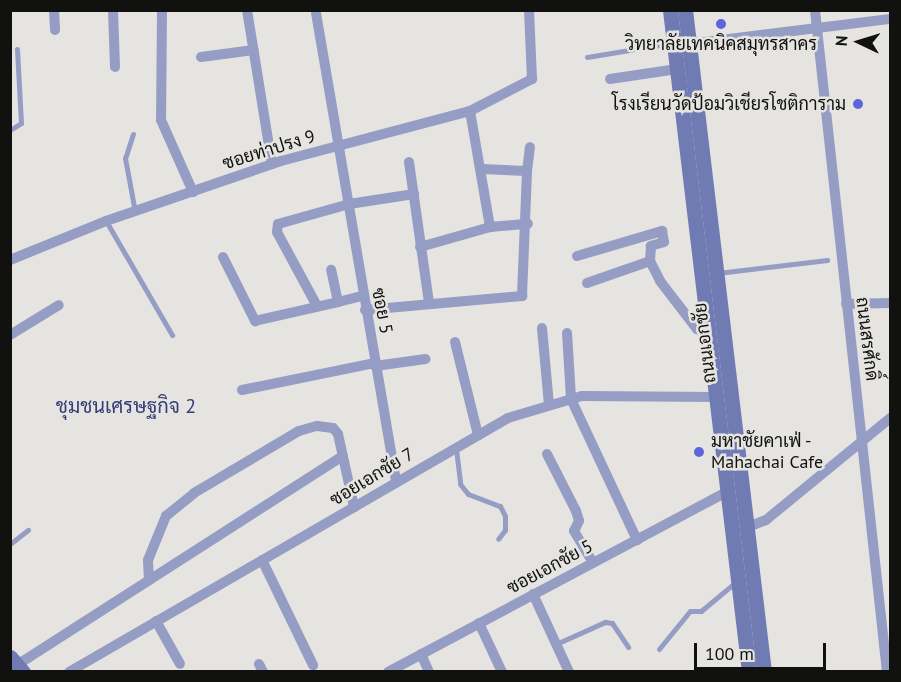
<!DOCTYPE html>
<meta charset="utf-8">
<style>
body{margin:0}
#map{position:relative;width:901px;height:682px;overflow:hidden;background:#e5e4e0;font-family:"PT Sans",Sarabun,sans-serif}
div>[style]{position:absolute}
.lane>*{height:5px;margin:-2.5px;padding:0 2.5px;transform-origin:2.5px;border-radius:2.5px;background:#959dc5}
.street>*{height:10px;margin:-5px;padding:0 5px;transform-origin:5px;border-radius:5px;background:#959dc5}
.secondary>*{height:15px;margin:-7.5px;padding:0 7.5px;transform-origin:7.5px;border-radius:7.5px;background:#707ab3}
.dots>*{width:16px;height:16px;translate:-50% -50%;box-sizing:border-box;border:3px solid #e5e4e0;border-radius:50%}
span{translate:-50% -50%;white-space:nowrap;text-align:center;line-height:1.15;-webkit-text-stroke:5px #e5e4e0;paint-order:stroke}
.poi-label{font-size:18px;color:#11110f}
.right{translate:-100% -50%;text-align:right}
.left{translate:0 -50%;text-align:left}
.street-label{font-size:18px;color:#11110f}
.neighbourhood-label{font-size:20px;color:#363d79}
.frame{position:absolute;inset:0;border:12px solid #11110f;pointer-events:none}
.north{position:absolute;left:829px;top:12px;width:60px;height:60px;-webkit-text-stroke:4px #e5e4e0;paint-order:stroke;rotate:274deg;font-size:16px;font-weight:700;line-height:24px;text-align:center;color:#11110f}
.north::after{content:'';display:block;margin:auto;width:21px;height:27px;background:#11110f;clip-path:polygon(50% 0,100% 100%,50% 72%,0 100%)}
.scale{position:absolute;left:694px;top:643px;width:132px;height:27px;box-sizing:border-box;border:3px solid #11110f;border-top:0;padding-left:8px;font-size:18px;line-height:21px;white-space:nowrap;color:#11110f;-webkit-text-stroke:4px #e5e4e0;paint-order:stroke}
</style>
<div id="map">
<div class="lane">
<i style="left:587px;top:57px;width:86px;rotate:-9.4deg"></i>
<i style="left:10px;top:130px;width:13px;rotate:-32deg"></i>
<i style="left:21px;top:123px;width:74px;rotate:-93.1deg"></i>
<i style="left:133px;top:134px;width:25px;rotate:108deg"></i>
<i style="left:125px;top:158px;width:55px;rotate:79.5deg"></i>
<i style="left:106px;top:221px;width:132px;rotate:59.9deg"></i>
<i style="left:718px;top:273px;width:110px;rotate:-6.8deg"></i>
<i style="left:456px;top:449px;width:35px;rotate:83deg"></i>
<i style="left:460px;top:484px;width:13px;rotate:51deg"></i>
<i style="left:468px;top:494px;width:34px;rotate:21deg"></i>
<i style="left:500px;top:506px;width:11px;rotate:63deg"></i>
<i style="left:505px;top:516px;width:14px;rotate:90deg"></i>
<i style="left:505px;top:530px;width:11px;rotate:128deg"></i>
<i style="left:10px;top:544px;width:23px;rotate:-38deg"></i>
<i style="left:556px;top:644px;width:54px;rotate:-24.2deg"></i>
<i style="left:605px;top:622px;width:7px;rotate:8deg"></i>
<i style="left:612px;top:623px;width:29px;rotate:56deg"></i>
<i style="left:659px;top:649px;width:49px;rotate:-50.8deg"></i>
<i style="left:690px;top:611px;width:11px"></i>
<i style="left:701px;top:611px;width:47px;rotate:-39.8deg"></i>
</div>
<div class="street">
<i style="left:54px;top:10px;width:20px;rotate:87deg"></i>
<i style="left:113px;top:10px;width:57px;rotate:88deg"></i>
<i style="left:162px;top:10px;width:110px;rotate:90.5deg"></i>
<i style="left:161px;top:120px;width:79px;rotate:66deg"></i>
<i style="left:247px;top:10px;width:156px;rotate:80.8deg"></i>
<i style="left:815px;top:10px;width:666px;rotate:83.79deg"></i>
<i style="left:316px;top:13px;width:475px;rotate:80.3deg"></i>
<i style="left:689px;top:44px;width:203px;rotate:-7.1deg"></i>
<i style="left:201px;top:57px;width:53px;rotate:-7.5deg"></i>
<i style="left:610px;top:79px;width:68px;rotate:-8.5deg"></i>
<i style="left:470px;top:111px;width:118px;rotate:80.2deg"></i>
<i style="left:409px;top:162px;width:142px;rotate:81.9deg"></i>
<i style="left:527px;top:171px;width:24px;rotate:-83deg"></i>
<i style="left:420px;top:247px;width:73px;rotate:-15.9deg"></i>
<i style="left:490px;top:227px;width:38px;rotate:-5deg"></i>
<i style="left:577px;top:256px;width:89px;rotate:-16.4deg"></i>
<i style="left:662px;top:231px;width:11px;rotate:80deg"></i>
<i style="left:664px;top:242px;width:14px;rotate:163deg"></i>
<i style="left:651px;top:246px;width:15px;rotate:94deg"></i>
<i style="left:650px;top:261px;width:22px;rotate:63deg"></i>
<i style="left:660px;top:281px;width:61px;rotate:52.4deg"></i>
<i style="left:697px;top:329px;width:11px;rotate:10deg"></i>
<i style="left:223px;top:257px;width:72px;rotate:63.4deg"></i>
<i style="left:255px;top:321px;width:85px;rotate:-12.9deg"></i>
<i style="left:338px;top:302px;width:33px;rotate:-102deg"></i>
<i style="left:10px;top:260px;width:104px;rotate:-22.1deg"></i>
<i style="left:106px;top:221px;width:185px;rotate:-18.9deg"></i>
<i style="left:281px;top:161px;width:196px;rotate:-14.8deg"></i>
<i style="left:470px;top:111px;width:70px;rotate:-27.3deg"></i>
<i style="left:532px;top:79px;width:69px;rotate:-92.5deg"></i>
<i style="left:587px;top:283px;width:67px;rotate:-19.2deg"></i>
<i style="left:338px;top:302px;width:25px;rotate:-14deg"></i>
<i style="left:846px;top:304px;width:44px;rotate:-1.3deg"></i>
<i style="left:317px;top:306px;width:84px;rotate:-118.4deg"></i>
<i style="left:277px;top:232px;width:8px;rotate:-83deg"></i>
<i style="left:278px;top:224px;width:74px;rotate:-15.7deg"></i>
<i style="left:349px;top:204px;width:66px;rotate:-8.7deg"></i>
<i style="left:365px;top:310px;width:158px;rotate:-5.1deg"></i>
<i style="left:522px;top:296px;width:125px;rotate:-87.7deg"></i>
<i style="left:527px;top:171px;width:45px;rotate:-177.5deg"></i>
<i style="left:542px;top:328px;width:77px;rotate:84.8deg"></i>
<i style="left:567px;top:333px;width:66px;rotate:86.5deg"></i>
<i style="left:571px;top:399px;width:156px;rotate:64.9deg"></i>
<i style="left:10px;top:335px;width:57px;rotate:-31.5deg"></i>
<i style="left:455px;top:342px;width:96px;rotate:76.1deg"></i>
<i style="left:375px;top:366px;width:51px;rotate:-7.8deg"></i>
<i style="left:242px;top:390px;width:136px;rotate:-11.5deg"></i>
<i style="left:547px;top:454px;width:64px;rotate:63deg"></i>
<i style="left:576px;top:511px;width:10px;rotate:73deg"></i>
<i style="left:579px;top:521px;width:11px;rotate:117deg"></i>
<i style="left:574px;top:531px;width:37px;rotate:59deg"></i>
<i style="left:746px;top:528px;width:22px;rotate:-22deg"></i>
<i style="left:766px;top:520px;width:161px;rotate:-39.4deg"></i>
<i style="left:262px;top:560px;width:117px;rotate:64.1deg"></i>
<i style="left:149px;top:580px;width:20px;rotate:-93deg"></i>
<i style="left:148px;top:560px;width:48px;rotate:-67.8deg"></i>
<i style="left:166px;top:516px;width:36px;rotate:-39deg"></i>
<i style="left:194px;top:493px;width:122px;rotate:-30.6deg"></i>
<i style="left:299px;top:431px;width:19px;rotate:-16deg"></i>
<i style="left:317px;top:426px;width:16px;rotate:7deg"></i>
<i style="left:333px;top:428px;width:8px;rotate:50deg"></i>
<i style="left:338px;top:434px;width:75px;rotate:77.6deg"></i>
<i style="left:533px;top:594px;width:86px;rotate:65.2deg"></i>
<i style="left:156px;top:621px;width:49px;rotate:60.8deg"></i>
<i style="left:479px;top:623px;width:54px;rotate:64.9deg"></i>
<i style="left:421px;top:654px;width:20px;rotate:66deg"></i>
<i style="left:259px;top:664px;width:9px;rotate:63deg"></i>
<i style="left:17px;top:665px;width:387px;rotate:-32.7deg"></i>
<i style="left:69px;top:672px;width:507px;rotate:-30.05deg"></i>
<i style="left:508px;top:418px;width:77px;rotate:-16.6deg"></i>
<i style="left:582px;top:396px;width:134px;rotate:0.4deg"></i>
<i style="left:388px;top:672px;width:384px;rotate:-28deg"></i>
</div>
<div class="secondary">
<i style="left:670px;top:10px;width:667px;rotate:83.19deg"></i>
<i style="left:685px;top:10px;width:667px;rotate:83.19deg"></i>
<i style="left:10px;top:657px;width:20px;rotate:49deg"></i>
</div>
<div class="dots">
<i style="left:721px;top:24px;background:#5b65dc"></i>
<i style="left:858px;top:104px;background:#5b65dc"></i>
<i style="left:699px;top:452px;background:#5b65dc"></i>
</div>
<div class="poi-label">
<span style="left:721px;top:44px">วิทยาลัยเทคนิคสมุทรสาคร</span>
<span class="right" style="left:846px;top:104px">โรงเรียนวัดป้อมวิเชียรโชติการาม</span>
<span class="left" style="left:711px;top:452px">มหาชัยคาเฟ่ -<br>Mahachai Cafe</span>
</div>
<div class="street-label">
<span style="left:269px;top:150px;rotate:-17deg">ซอยท่าปรง 9</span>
<span style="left:382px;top:311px;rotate:79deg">ซอย 5</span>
<span style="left:867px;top:339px;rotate:83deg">ถนนสรศักดิ์</span>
<span style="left:705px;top:343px;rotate:-97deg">ถนนเอกชัย</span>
<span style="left:372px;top:477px;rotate:-31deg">ซอยเอกชัย 7</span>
<span style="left:550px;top:567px;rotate:-28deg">ซอยเอกชัย 5</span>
</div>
<div class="neighbourhood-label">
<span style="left:126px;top:406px">ชุมชนเศรษฐกิจ 2</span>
</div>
<div class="frame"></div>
<div class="north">N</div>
<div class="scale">100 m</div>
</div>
